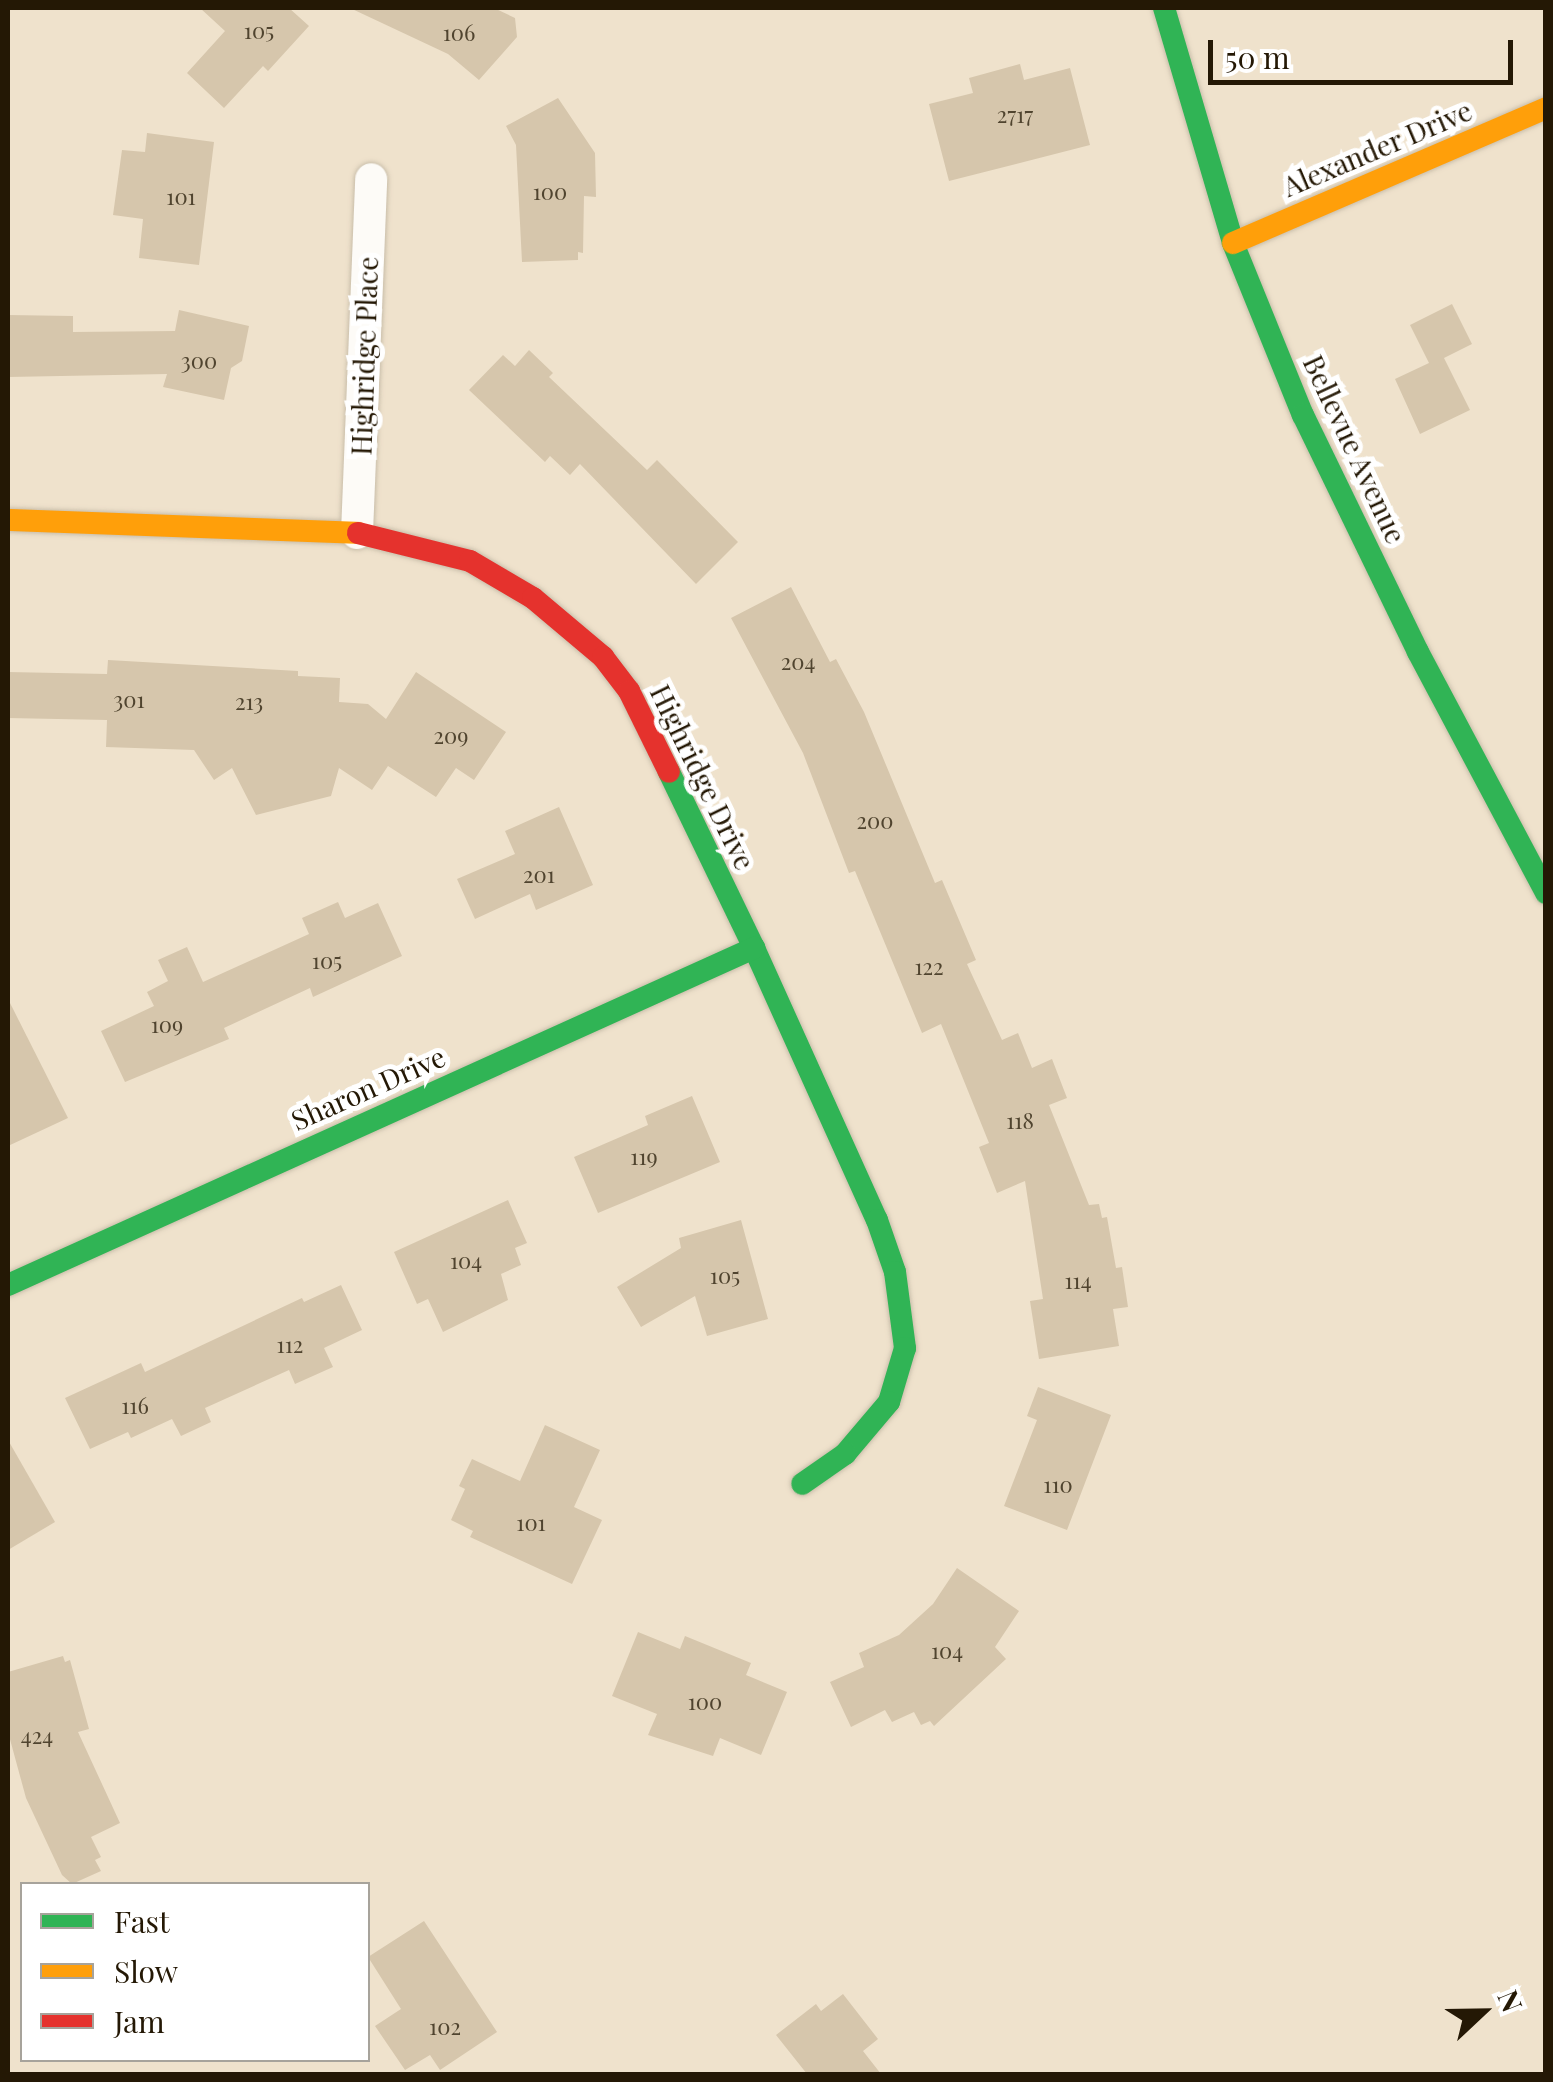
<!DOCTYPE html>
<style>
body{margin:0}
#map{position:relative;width:1553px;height:2082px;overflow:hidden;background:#efe2cc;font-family:"Playfair Display",serif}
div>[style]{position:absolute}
.building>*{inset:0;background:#d6c6ac}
.roads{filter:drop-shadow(0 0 2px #c9beaa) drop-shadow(0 0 2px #c9beaa)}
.street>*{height:32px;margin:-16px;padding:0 16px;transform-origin:16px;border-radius:16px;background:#fdfbf7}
.fast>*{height:22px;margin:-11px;padding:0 11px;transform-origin:11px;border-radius:11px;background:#30b455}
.slow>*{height:22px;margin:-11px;padding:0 11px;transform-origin:11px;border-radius:11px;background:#ff9f0a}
.jam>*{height:22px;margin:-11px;padding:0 11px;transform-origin:11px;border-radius:11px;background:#e5322d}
span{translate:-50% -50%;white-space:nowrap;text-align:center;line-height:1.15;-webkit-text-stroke:10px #fff;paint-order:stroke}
.number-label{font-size:22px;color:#50442f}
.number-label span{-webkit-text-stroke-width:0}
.street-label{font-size:28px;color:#241805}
.frame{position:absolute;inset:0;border:10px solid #241805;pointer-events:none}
.legend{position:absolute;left:20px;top:1882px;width:350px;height:180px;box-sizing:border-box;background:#fff;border:2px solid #a7a39b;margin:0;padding:12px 18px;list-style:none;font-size:30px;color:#241805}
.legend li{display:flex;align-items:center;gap:20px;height:50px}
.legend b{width:50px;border:2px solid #a7a39b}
.north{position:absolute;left:1433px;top:1962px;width:100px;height:100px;-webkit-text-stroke:8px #fff;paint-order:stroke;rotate:68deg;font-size:28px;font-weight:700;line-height:40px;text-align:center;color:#241805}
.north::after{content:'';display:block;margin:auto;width:35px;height:45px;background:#241805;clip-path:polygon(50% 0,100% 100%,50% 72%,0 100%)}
.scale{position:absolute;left:1208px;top:40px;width:305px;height:45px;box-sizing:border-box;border:5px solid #241805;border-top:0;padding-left:12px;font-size:30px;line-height:35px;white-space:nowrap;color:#241805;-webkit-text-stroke:8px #fff;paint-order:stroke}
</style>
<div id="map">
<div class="building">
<i style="clip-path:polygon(200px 8px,289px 8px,309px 26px,268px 71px,263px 66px,224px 108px,187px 73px,225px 31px)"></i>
<i style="clip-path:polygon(350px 8px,494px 8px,515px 18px,517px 37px,479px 80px,448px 54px)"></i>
<i style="clip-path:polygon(1020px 64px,1024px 80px,1070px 68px,1090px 145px,949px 181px,929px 104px,973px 93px,969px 78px)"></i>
<i style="clip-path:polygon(558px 98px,595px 153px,596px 197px,584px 196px,583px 253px,578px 252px,578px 260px,522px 262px,516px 145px,506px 126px)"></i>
<i style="clip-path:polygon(147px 133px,214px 142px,199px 265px,139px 258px,143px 219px,113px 215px,122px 150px,145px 152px)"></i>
<i style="clip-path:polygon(1452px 304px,1472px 344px,1444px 358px,1470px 410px,1420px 434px,1395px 379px,1429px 363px,1410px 325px)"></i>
<i style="clip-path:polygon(179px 310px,249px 326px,242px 361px,231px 368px,224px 400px,163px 387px,167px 374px,8px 377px,8px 315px,73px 316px,73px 332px,175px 331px)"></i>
<i style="clip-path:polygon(529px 350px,553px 373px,549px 377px,647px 470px,657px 460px,738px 542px,696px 584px,580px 464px,570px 475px,550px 456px,545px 462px,469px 390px,503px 355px,515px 366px)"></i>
<i style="clip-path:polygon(791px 587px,830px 662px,836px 659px,864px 712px,935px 883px,942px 880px,976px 960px,967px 964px,1002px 1040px,1018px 1033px,1032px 1068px,1052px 1059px,1067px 1098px,1049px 1105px,1089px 1205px,1099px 1204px,1102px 1218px,1107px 1217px,1116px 1268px,1122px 1267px,1128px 1307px,1113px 1309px,1119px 1346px,1039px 1359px,1030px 1301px,1043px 1299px,1025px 1181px,997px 1193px,979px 1147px,989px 1143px,941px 1024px,922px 1033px,855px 871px,849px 873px,803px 753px,731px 618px)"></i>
<i style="clip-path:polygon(108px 660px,298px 671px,298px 676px,340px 678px,339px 702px,368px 704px,386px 719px,416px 672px,506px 732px,474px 780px,456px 768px,436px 797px,388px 766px,372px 790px,339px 768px,331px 796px,256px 815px,232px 768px,214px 780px,194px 750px,106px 747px,107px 720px,8px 718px,8px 672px,107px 674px)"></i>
<i style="clip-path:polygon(559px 807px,593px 885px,536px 910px,530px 894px,475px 919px,457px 879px,515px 854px,505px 831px)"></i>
<i style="clip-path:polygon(338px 902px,345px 918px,378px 903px,402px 956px,313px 997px,310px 988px,224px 1028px,229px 1039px,125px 1082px,101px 1031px,154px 1006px,147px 992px,168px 981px,158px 960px,187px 947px,203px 982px,309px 934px,302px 918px)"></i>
<i style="clip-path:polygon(8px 999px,68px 1118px,8px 1146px)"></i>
<i style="clip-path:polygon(692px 1096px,720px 1162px,598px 1213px,574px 1157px,648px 1125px,645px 1116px)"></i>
<i style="clip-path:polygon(508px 1200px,527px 1243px,515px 1248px,521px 1265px,501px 1274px,508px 1300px,443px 1332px,428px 1299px,417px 1304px,394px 1252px)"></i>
<i style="clip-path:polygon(741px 1220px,768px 1319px,707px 1336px,695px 1296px,641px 1327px,617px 1287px,681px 1248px,679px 1238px)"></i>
<i style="clip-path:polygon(341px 1285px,362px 1330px,324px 1348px,333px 1367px,295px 1384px,289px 1370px,205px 1408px,211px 1422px,181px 1436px,172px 1419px,131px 1438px,128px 1432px,90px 1449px,65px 1398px,141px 1363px,145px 1372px,302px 1298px,304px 1302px)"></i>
<i style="clip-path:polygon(1038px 1387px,1111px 1415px,1067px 1530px,1004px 1506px,1037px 1420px,1027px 1416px)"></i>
<i style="clip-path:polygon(545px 1425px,600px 1450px,574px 1507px,602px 1520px,572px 1584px,470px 1537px,473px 1531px,451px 1520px,465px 1489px,459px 1486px,472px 1459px,520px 1481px)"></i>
<i style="clip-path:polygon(8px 1440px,55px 1522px,8px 1550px)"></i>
<i style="clip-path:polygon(957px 1568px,1019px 1611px,995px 1647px,1006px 1659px,934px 1726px,930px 1721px,921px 1725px,914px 1712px,892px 1722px,885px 1710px,851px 1727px,830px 1682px,864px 1667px,859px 1653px,899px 1635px,933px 1604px)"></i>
<i style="clip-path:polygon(638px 1632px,680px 1649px,685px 1636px,751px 1663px,746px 1675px,787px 1692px,761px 1755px,720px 1738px,713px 1756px,648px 1735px,657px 1714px,612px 1696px)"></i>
<i style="clip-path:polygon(63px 1656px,65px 1662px,70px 1660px,89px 1729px,78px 1732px,120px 1823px,91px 1837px,101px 1857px,95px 1860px,101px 1871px,72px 1884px,62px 1875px,26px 1798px,8px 1732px,8px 1672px)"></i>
<i style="clip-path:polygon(424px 1921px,497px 2032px,440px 2070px,430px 2055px,405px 2070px,375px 2026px,401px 2009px,368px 1957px)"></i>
<i style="clip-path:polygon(843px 1994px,878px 2039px,863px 2051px,881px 2074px,807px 2074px,776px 2035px,816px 2004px,821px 2011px)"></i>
</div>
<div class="roads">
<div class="street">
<i style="left:357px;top:533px;width:354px;rotate:-87.7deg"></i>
</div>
<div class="fast">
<i style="left:1164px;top:8px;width:245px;rotate:73.6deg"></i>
<i style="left:1233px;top:243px;width:186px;rotate:67.9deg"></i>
<i style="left:1303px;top:415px;width:263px;rotate:64.1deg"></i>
<i style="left:1418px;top:652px;width:273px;rotate:62deg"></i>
<i style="left:669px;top:772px;width:195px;rotate:64.2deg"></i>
<i style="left:754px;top:948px;width:299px;rotate:65.7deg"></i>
<i style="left:877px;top:1220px;width:55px;rotate:70.9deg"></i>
<i style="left:895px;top:1272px;width:77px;rotate:82.5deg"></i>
<i style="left:905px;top:1348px;width:56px;rotate:106.5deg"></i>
<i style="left:889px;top:1402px;width:68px;rotate:130.2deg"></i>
<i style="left:845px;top:1454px;width:52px;rotate:145.1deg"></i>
<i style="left:8px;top:1285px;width:819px;rotate:-24.31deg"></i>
</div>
<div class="slow">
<i style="left:1233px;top:243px;width:341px;rotate:-23.3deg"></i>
<i style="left:8px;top:520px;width:350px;rotate:2.1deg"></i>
</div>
<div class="jam">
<i style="left:358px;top:533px;width:115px;rotate:14deg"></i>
<i style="left:470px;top:561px;width:73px;rotate:30.4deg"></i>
<i style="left:533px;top:598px;width:92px;rotate:40.1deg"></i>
<i style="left:603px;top:657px;width:43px;rotate:52.6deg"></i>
<i style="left:629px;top:691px;width:90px;rotate:63.7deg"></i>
</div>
</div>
<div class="number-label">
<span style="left:259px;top:31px">105</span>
<span style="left:459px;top:33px">106</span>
<span style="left:1015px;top:115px">2717</span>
<span style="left:550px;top:192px">100</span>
<span style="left:181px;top:197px">101</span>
<span style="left:199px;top:361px">300</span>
<span style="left:798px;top:662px">204</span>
<span style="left:129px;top:700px">301</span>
<span style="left:249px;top:702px">213</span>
<span style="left:451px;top:736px">209</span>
<span style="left:875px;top:821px">200</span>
<span style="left:539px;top:875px">201</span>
<span style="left:327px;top:961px">105</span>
<span style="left:929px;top:967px">122</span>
<span style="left:167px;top:1025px">109</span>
<span style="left:1020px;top:1121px">118</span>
<span style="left:644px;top:1157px">119</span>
<span style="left:466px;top:1261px">104</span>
<span style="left:725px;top:1276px">105</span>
<span style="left:1078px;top:1281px">114</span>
<span style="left:290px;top:1345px">112</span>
<span style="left:135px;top:1406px">116</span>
<span style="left:1058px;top:1485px">110</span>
<span style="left:531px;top:1523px">101</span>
<span style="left:947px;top:1651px">104</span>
<span style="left:705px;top:1702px">100</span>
<span style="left:37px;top:1736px">424</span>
<span style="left:445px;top:2027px">102</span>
</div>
<div class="street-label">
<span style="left:1377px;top:148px;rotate:-23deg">Alexander Drive</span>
<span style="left:364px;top:356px;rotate:-88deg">Highridge Place</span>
<span style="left:1355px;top:449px;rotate:65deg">Bellevue Avenue</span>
<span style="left:703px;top:777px;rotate:64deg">Highridge Drive</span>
<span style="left:368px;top:1088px;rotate:-24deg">Sharon Drive</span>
</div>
<div class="frame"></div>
<ul class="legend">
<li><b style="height:12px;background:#30b455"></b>Fast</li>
<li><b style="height:12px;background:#ff9f0a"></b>Slow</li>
<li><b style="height:12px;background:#e5322d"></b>Jam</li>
</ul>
<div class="north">N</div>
<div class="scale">50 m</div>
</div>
